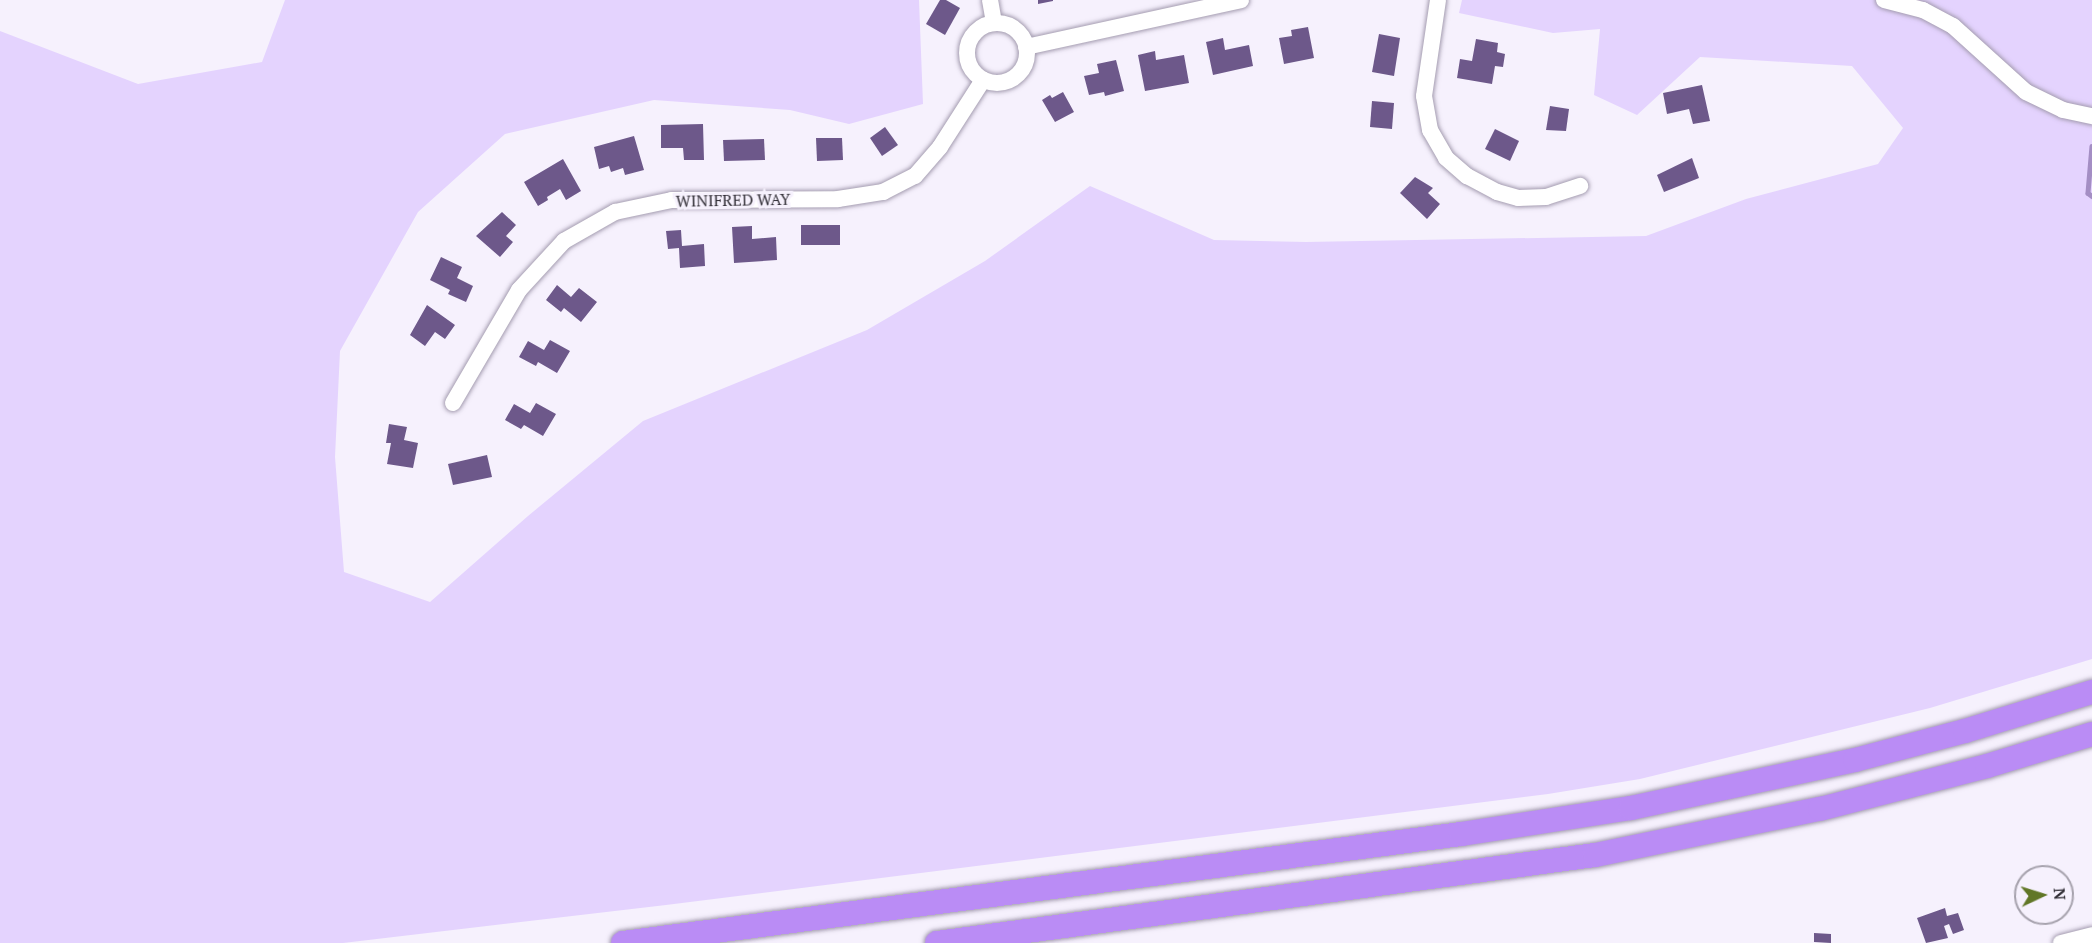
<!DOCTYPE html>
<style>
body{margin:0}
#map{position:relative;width:2092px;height:943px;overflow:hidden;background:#f6f1fd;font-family:"PT Serif",serif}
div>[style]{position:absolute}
.green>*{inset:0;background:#e4d3fe}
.stream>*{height:4.5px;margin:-2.25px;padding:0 2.25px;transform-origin:2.25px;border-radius:2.25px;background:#a48ec4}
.building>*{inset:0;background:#6d588a}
.roads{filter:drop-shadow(0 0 2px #a49cb0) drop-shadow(0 0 2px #a49cb0)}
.minor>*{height:16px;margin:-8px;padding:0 8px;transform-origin:8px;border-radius:8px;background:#fff}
.minor>.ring{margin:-8px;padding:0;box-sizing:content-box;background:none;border:16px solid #fff;border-radius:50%}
.highway>*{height:24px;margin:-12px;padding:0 12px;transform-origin:12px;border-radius:12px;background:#ba8cf5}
span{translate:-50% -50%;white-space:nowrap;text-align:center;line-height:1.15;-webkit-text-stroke:6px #f6f1fd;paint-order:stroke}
.street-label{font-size:16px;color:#2f2c34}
.north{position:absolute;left:2014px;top:865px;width:60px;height:60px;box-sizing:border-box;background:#f6f1fd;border:2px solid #a6a2ad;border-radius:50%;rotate:86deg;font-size:16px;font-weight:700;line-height:24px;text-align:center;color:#2f2c34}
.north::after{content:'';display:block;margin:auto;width:21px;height:27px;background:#617727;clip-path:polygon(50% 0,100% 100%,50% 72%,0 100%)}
</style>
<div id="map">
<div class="green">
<i style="clip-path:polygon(285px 0,919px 0,923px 104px,849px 124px,790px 110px,654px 100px,505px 134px,418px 212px,340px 351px,335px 457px,344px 572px,430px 602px,528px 516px,643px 421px,867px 330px,985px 261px,1090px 186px,1214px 240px,1306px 242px,1646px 236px,1746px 199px,1878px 164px,1903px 128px,1852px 66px,1700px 57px,1637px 115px,1594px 95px,1600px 29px,1553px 33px,1459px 13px,1462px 0,2092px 0,2092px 659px,1930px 708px,1640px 779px,1548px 794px,666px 905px,343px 943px,0 943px,0 31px,138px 84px,262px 62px)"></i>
</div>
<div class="stream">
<i style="left:2092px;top:146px;width:47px;rotate:94.9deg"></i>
<i style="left:2088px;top:193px;width:5px;rotate:37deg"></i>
</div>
<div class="building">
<i style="clip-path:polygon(940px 0,946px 0,960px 8px,945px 35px,926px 24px)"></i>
<i style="clip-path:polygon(1038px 0,1053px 0,1053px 1px,1038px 4px)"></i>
<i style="clip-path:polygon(1308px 27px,1314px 58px,1284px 64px,1279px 38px,1292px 36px,1291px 30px)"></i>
<i style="clip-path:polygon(1379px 34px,1400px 38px,1394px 76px,1372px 72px)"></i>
<i style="clip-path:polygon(1223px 38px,1225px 50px,1249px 45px,1253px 66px,1213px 75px,1206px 42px)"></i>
<i style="clip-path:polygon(1476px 39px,1498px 43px,1497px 52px,1505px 54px,1503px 67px,1495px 66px,1492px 84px,1457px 78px,1460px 59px,1472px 61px)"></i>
<i style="clip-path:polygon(1155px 51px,1156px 60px,1184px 55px,1189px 83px,1145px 91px,1138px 55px)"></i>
<i style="clip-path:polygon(1116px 60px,1124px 91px,1105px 96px,1104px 92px,1089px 95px,1084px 76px,1099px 73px,1097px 64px)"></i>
<i style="clip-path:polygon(1702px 85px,1710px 121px,1693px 124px,1689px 109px,1667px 114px,1663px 93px)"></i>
<i style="clip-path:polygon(1063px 92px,1074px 112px,1055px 122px,1042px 100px,1050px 95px,1052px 98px)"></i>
<i style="clip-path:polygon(1372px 101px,1394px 103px,1392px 129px,1370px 127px)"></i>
<i style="clip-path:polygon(1550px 106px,1569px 109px,1566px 131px,1546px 130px)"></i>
<i style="clip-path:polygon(703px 124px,704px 160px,684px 160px,683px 148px,661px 148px,661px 125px)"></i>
<i style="clip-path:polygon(885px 127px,898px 145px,882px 156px,870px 138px)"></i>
<i style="clip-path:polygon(1495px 129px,1519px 141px,1510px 161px,1485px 149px)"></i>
<i style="clip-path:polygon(634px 136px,644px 170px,625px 175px,623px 168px,611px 172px,609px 166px,599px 169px,594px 147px)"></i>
<i style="clip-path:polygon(816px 138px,842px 138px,843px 160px,817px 161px)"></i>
<i style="clip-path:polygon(764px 139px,765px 160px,724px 161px,723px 140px)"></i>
<i style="clip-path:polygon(1692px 158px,1699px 178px,1664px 192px,1657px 175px)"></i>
<i style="clip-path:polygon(563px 159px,581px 191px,566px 200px,560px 189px,547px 197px,548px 200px,538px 206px,524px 182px)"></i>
<i style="clip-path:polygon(1415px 177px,1433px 188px,1428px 193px,1440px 204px,1427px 219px,1400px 193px)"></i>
<i style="clip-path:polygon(502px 212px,516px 225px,506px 236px,513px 242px,500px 257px,476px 236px)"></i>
<i style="clip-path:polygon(801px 225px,840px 225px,840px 245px,801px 245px)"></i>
<i style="clip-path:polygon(752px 226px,752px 239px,776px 237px,777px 260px,734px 263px,732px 227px)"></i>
<i style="clip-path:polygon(681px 230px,682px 246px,704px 244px,705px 266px,680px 268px,679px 248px,668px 249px,666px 231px)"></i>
<i style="clip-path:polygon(441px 257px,462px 267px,457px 278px,473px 286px,466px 302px,448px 294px,450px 290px,430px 280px)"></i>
<i style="clip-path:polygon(557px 285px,571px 297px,579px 288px,597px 302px,581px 322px,564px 308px,561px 312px,546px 300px)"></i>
<i style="clip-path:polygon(427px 305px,455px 325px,445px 339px,435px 332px,425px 346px,410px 335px)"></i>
<i style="clip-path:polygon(550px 340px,570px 351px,557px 373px,538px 362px,536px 366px,519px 357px,528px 341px,544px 350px)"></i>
<i style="clip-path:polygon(536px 403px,556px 414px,543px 436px,524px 425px,521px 429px,505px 420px,514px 404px,530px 413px)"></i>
<i style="clip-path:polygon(389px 424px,407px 427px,404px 440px,418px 443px,413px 468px,387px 464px,391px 443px,386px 443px)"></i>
<i style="clip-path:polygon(487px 455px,492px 477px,453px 485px,448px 464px)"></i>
<i style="clip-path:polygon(1945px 908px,1947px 916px,1958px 913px,1964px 930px,1953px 934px,1949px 924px,1944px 926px,1948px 938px,1926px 943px,1917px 918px)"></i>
<i style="clip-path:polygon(1814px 933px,1831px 934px,1831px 943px,1814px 942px)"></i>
</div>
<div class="roads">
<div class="minor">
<i style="left:990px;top:0;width:23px;rotate:80deg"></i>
<i style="left:1438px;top:0;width:97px;rotate:98.3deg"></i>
<i style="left:1424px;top:96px;width:35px;rotate:80deg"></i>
<i style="left:1430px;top:130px;width:32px;rotate:60deg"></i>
<i style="left:1446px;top:158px;width:28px;rotate:41deg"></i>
<i style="left:1467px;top:176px;width:34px;rotate:28deg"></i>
<i style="left:1497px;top:192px;width:22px;rotate:16deg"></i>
<i style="left:1518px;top:198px;width:28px;rotate:-2deg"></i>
<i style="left:1546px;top:197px;width:36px;rotate:-18deg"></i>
<i style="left:1884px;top:0;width:40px;rotate:14.4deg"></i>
<i style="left:1923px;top:10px;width:34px;rotate:28deg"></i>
<i style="left:1953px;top:26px;width:98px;rotate:42.1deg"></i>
<i style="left:2026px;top:92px;width:41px;rotate:25.9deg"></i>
<i style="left:2063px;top:110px;width:30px;rotate:12deg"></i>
<i class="ring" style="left:967px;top:23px;width:44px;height:44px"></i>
<i style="left:1026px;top:47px;width:220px;rotate:-12.3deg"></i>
<i style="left:453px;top:403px;width:131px;rotate:-59.7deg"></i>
<i style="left:519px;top:290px;width:67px;rotate:-47.4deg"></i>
<i style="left:564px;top:241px;width:59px;rotate:-29.6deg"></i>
<i style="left:615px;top:212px;width:58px;rotate:-11.9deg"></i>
<i style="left:672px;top:200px;width:166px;rotate:-0.3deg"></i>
<i style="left:838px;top:199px;width:46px;rotate:-8.8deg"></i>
<i style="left:883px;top:192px;width:36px;rotate:-27deg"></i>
<i style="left:915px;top:176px;width:38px;rotate:-49deg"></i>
<i style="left:940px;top:147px;width:80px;rotate:-57.3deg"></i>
<i style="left:2061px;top:943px;width:32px;rotate:-14deg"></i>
</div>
<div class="highway">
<i style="left:623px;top:943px;width:845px;rotate:-7.41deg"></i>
<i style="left:1461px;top:834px;width:172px;rotate:-8.7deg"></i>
<i style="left:1631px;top:808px;width:229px;rotate:-12.1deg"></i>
<i style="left:1855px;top:760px;width:114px;rotate:-14.8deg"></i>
<i style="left:1965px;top:731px;width:133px;rotate:-17.1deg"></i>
<i style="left:937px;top:943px;width:664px;rotate:-7.62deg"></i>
<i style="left:1595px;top:855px;width:230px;rotate:-11.6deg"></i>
<i style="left:1820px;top:809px;width:172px;rotate:-14.4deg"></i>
<i style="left:1987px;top:766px;width:110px;rotate:-16.9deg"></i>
</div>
</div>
<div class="street-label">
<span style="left:733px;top:200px;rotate:-1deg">WINIFRED WAY</span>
</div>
<div class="north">N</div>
</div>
